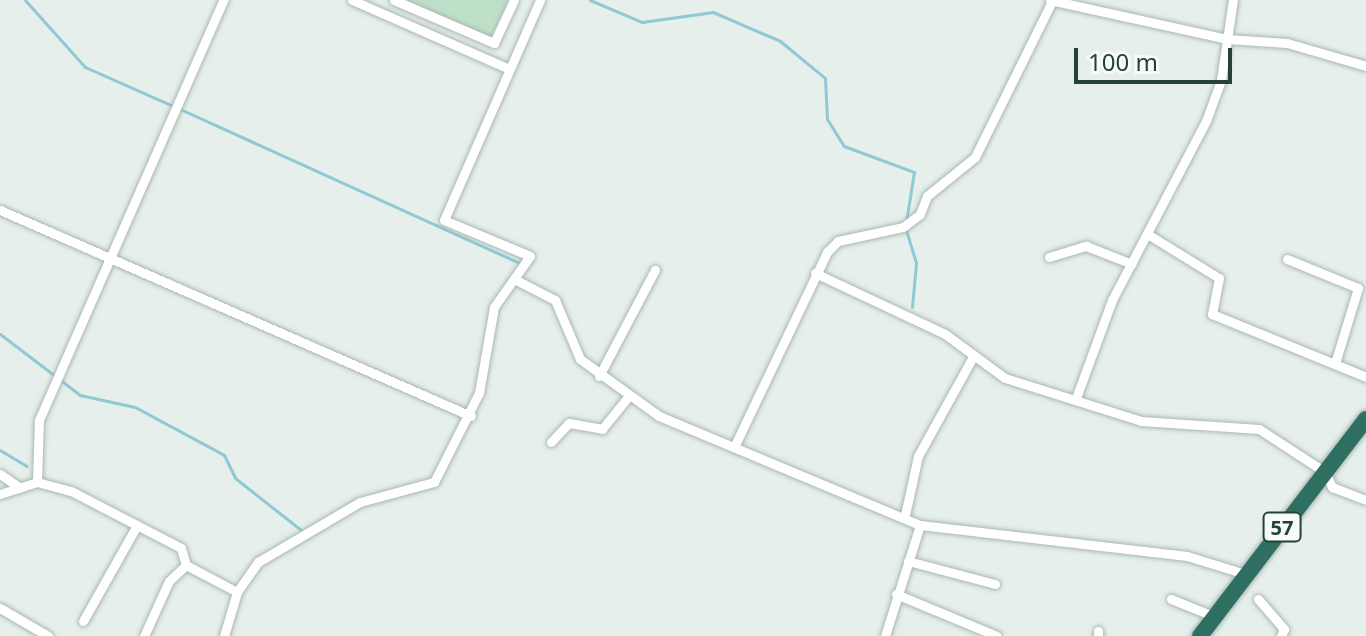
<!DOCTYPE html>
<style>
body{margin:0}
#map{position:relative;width:1366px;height:636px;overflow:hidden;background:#e6efeb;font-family:"Noto Sans",sans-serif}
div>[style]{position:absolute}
.green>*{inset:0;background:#bfe0c8}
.stream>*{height:3px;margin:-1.5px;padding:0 1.5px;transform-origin:1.5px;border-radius:1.5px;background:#8ec9d4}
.roads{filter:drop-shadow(0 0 2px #a8b8b2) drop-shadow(0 0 2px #a8b8b2)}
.street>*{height:9px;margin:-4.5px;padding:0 4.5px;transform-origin:4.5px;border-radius:4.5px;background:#fff}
.highway>*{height:16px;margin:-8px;padding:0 8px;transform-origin:8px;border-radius:8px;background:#2f6f62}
span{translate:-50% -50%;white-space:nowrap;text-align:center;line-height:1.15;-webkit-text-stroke:6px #f7fbf9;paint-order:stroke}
.shield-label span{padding:2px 6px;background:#f7fbf9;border:2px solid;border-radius:6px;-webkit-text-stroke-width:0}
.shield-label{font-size:20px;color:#24423a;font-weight:700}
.scale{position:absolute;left:1074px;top:48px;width:158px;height:36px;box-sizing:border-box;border:4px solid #24423a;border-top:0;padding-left:10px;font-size:24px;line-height:28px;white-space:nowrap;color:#24423a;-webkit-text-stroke:6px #f7fbf9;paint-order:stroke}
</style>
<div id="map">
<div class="green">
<i style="clip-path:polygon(403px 0,508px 0,491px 37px)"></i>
</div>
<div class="stream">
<i style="left:25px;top:0;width:90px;rotate:48.2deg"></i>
<i style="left:85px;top:67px;width:96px;rotate:23.9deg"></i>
<i style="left:590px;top:0;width:56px;rotate:22.9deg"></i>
<i style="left:642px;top:22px;width:72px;rotate:-8deg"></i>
<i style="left:713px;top:12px;width:73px;rotate:23.4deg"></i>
<i style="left:780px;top:41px;width:58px;rotate:39.4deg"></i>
<i style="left:825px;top:78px;width:41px;rotate:87.2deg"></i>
<i style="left:827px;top:119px;width:32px;rotate:58deg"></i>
<i style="left:844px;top:146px;width:75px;rotate:20.4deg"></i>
<i style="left:914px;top:172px;width:51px;rotate:99.1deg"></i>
<i style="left:180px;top:109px;width:375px;rotate:24.4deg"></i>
<i style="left:906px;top:230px;width:34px;rotate:73deg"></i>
<i style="left:916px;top:263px;width:44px;rotate:95.2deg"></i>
<i style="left:0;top:334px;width:101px;rotate:37.3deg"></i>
<i style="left:80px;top:395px;width:56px;rotate:12.3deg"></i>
<i style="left:135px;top:407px;width:101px;rotate:28.3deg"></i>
<i style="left:224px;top:455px;width:25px;rotate:64deg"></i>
<i style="left:235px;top:478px;width:84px;rotate:38.2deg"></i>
<i style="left:0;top:450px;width:31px;rotate:31deg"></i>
</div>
<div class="roads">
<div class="street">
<i style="left:352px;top:0;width:171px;rotate:23.7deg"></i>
<i style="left:394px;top:0;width:109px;rotate:23.3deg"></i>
<i style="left:494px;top:43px;width:47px;rotate:-65.1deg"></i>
<i style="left:1050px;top:0;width:181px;rotate:12.4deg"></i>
<i style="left:1227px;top:39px;width:60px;rotate:3.8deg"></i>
<i style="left:1287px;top:43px;width:82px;rotate:16.2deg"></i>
<i style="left:0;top:210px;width:514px;rotate:23.62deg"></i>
<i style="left:1149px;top:235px;width:82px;rotate:31.6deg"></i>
<i style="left:1219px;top:278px;width:37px;rotate:101deg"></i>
<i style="left:1212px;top:314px;width:166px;rotate:22.2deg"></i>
<i style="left:1049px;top:257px;width:39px;rotate:-17deg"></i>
<i style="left:1086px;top:246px;width:49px;rotate:21.4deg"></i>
<i style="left:1287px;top:259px;width:77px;rotate:22.2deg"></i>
<i style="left:1358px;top:288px;width:78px;rotate:107deg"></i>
<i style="left:815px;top:273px;width:144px;rotate:25.1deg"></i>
<i style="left:945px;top:334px;width:74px;rotate:36.3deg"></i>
<i style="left:1005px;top:378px;width:143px;rotate:17.5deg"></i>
<i style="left:1141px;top:421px;width:118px;rotate:3.9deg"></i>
<i style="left:1259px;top:429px;width:79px;rotate:33.1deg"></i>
<i style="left:1325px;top:472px;width:17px;rotate:65deg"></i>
<i style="left:1332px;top:487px;width:36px;rotate:21deg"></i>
<i style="left:518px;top:281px;width:42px;rotate:27.2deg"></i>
<i style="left:555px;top:300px;width:64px;rotate:67deg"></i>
<i style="left:580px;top:359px;width:97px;rotate:35.8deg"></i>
<i style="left:659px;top:416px;width:283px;rotate:22.7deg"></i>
<i style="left:920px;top:525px;width:269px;rotate:6.6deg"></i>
<i style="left:1187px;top:556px;width:61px;rotate:17.2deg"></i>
<i style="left:599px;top:376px;width:120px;rotate:-62.2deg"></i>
<i style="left:1076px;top:398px;width:104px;rotate:-69.8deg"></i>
<i style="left:1112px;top:300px;width:202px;rotate:-62.3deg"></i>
<i style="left:1206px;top:121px;width:44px;rotate:-69.9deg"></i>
<i style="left:1221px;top:80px;width:81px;rotate:-81.5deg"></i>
<i style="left:551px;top:442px;width:26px;rotate:-47deg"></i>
<i style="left:569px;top:423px;width:34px;rotate:10deg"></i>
<i style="left:602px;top:429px;width:41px;rotate:-50.9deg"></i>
<i style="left:735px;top:445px;width:214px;rotate:-64.5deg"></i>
<i style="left:827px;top:252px;width:16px;rotate:-45deg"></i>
<i style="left:838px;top:241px;width:66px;rotate:-12.2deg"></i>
<i style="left:903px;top:227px;width:21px;rotate:-37deg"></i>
<i style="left:920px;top:214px;width:19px;rotate:-69deg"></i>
<i style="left:927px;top:196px;width:62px;rotate:-39.1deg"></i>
<i style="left:975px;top:157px;width:174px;rotate:-63.7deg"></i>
<i style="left:0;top:474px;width:24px;rotate:35deg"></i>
<i style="left:37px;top:482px;width:62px;rotate:-88.2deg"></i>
<i style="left:39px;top:420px;width:459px;rotate:-66.3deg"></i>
<i style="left:0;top:494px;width:39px;rotate:-18deg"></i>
<i style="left:37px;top:482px;width:35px;rotate:15deg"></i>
<i style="left:71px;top:491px;width:124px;rotate:27.4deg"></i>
<i style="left:181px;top:548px;width:18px;rotate:74deg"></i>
<i style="left:186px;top:565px;width:58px;rotate:27.9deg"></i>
<i style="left:237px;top:592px;width:37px;rotate:-55deg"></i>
<i style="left:258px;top:562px;width:118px;rotate:-30.5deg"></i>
<i style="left:360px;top:502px;width:77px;rotate:-15.1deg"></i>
<i style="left:434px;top:482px;width:100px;rotate:-63.2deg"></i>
<i style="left:479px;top:393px;width:87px;rotate:-80.1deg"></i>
<i style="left:494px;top:307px;width:62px;rotate:-54.8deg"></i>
<i style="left:530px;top:256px;width:93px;rotate:-157.3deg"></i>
<i style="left:444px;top:220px;width:240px;rotate:-66.4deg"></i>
<i style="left:905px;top:515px;width:60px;rotate:-77.6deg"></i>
<i style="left:918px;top:456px;width:115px;rotate:-61deg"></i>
<i style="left:908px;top:561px;width:90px;rotate:14.8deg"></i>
<i style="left:896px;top:594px;width:109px;rotate:22.6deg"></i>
<i style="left:1171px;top:599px;width:45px;rotate:22deg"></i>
<i style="left:1258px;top:599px;width:40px;rotate:49deg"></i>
<i style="left:1284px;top:629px;width:8px;rotate:113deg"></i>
<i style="left:0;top:608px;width:56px;rotate:30.3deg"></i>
<i style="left:83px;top:621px;width:110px;rotate:-60.6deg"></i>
<i style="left:144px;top:636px;width:60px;rotate:-65.6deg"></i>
<i style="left:169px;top:581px;width:23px;rotate:-43deg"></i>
<i style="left:224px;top:636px;width:46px;rotate:-73.5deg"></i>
<i style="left:885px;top:636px;width:116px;rotate:-72.5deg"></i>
<i style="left:1098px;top:636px;width:5px;rotate:-90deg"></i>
</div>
<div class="highway">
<i style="left:1200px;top:636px;width:273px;rotate:-52.6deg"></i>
</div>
</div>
<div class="shield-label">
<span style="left:1282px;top:527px">57</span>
</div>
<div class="scale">100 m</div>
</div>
